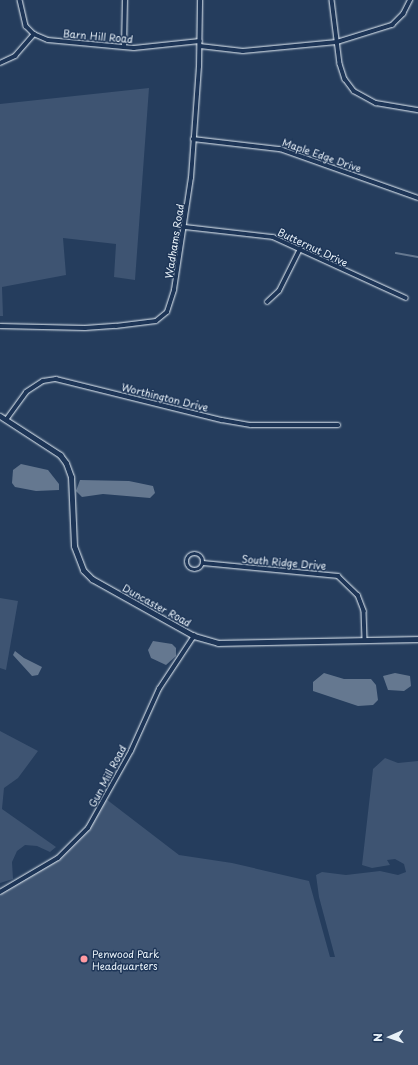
<!DOCTYPE html>
<style>
body{margin:0}
#map{position:relative;width:418px;height:1065px;overflow:hidden;background:#253d5d;font-family:"Playpen Sans",sans-serif}
div>[style]{position:absolute}
.green>*{inset:0;background:#3e5472}
.water>*{inset:0;background:#657890}
.stream>*{height:1.5px;margin:-0.75px;padding:0 0.75px;transform-origin:0.75px;border-radius:0.75px;background:#657890}
.roads{filter:drop-shadow(0 0 1px #e8f1f8) drop-shadow(0 0 1px #e8f1f8)}
.street>*{height:3.5px;margin:-1.75px;padding:0 1.75px;transform-origin:1.75px;border-radius:1.75px;background:#1d3557}
.street>.ring{margin:-1.75px;padding:0;box-sizing:content-box;background:none;border:3.5px solid #1d3557;border-radius:50%}
.secondary>*{height:5px;margin:-2.5px;padding:0 2.5px;transform-origin:2.5px;border-radius:2.5px;background:#1d3557}
.dots>*{width:11px;height:11px;translate:-50% -50%;box-sizing:border-box;border:2px solid #1d3557;border-radius:50%}
span{translate:-50% -50%;white-space:nowrap;text-align:center;line-height:1.15;-webkit-text-stroke:3px #1d3557;paint-order:stroke}
.street-label{font-size:10px;color:#e8f1f8}
.poi-label{font-size:10px;color:#e8f1f8}
.left{translate:0 -50%;text-align:left}
.north{position:absolute;left:370px;top:1017px;width:40px;height:40px;-webkit-text-stroke:3px #1d3557;paint-order:stroke;rotate:268deg;font-size:11px;font-weight:700;line-height:16px;text-align:center;color:#e8f1f8}
.north::after{content:'';display:block;margin:auto;width:14px;height:18px;background:#e8f1f8;clip-path:polygon(50% 0,100% 100%,50% 72%,0 100%)}
</style>
<div id="map">
<div class="green">
<i style="clip-path:polygon(149px 88px,135px 280px,114px 277px,116px 244px,63px 238px,66px 275px,2px 287px,3px 316px,0 316px,0 104px)"></i>
<i style="clip-path:polygon(0 598px,18px 601px,6px 670px,0 668px)"></i>
<i style="clip-path:polygon(0 731px,38px 751px,18px 778px,4px 788px,2px 809px,56px 847px,50px 852px,37px 846px,25px 845px,17px 851px,12px 862px,13px 879px,0 883px)"></i>
<i style="clip-path:polygon(385px 758px,398px 763px,418px 761px,418px 1065px,0 1065px,0 892px,58px 858px,88px 828px,106px 799px,179px 855px,232px 863px,309px 881px,330px 957px,335px 957px,319px 897px,316px 875px,322px 872px,346px 875px,380px 871px,398px 875px,406px 872px,404px 864px,395px 859px,387px 860px,390px 865px,372px 868px,362px 865px,373px 769px)"></i>
</div>
<div class="water">
<i style="clip-path:polygon(21px 464px,48px 470px,59px 484px,59px 490px,36px 491px,15px 487px,12px 483px,13px 470px)"></i>
<i style="clip-path:polygon(80px 480px,129px 481px,153px 486px,155px 493px,150px 498px,103px 494px,82px 497px,76px 491px)"></i>
<i style="clip-path:polygon(153px 641px,172px 644px,176px 648px,176px 656px,166px 665px,151px 658px,148px 650px)"></i>
<i style="clip-path:polygon(15px 651px,24px 658px,42px 667px,38px 675px,32px 676px,13px 655px)"></i>
<i style="clip-path:polygon(324px 673px,344px 679px,371px 679px,376px 685px,378px 700px,373px 705px,358px 706px,313px 691px,313px 682px)"></i>
<i style="clip-path:polygon(395px 673px,410px 676px,411px 686px,404px 691px,388px 690px,383px 676px)"></i>
</div>
<div class="stream">
<i style="left:396px;top:253px;width:22px;rotate:10deg"></i>
</div>
<div class="roads">
<div class="street">
<i style="left:20px;top:0;width:27px;rotate:77deg"></i>
<i style="left:26px;top:26px;width:11px;rotate:45deg"></i>
<i style="left:34px;top:34px;width:15px;rotate:23deg"></i>
<i style="left:48px;top:40px;width:86px;rotate:5.3deg"></i>
<i style="left:134px;top:48px;width:66px;rotate:-6.1deg"></i>
<i style="left:332px;top:0;width:64px;rotate:82.9deg"></i>
<i style="left:340px;top:64px;width:16px;rotate:72deg"></i>
<i style="left:345px;top:79px;width:15px;rotate:53deg"></i>
<i style="left:354px;top:91px;width:25px;rotate:29deg"></i>
<i style="left:376px;top:103px;width:43px;rotate:9.5deg"></i>
<i style="left:200px;top:46px;width:43px;rotate:6.6deg"></i>
<i style="left:243px;top:51px;width:94px;rotate:-5.5deg"></i>
<i style="left:337px;top:42px;width:58px;rotate:-17.2deg"></i>
<i style="left:392px;top:25px;width:16px;rotate:-45deg"></i>
<i style="left:403px;top:14px;width:16px;rotate:-63deg"></i>
<i style="left:124px;top:47px;width:47px;rotate:-88.8deg"></i>
<i style="left:0;top:63px;width:17px;rotate:-25deg"></i>
<i style="left:15px;top:56px;width:29px;rotate:-49deg"></i>
<i style="left:193px;top:139px;width:88px;rotate:6.6deg"></i>
<i style="left:280px;top:149px;width:146px;rotate:19.5deg"></i>
<i style="left:185px;top:227px;width:89px;rotate:6.5deg"></i>
<i style="left:273px;top:237px;width:146px;rotate:24.6deg"></i>
<i style="left:267px;top:302px;width:16px;rotate:-43deg"></i>
<i style="left:279px;top:291px;width:47px;rotate:-63.4deg"></i>
<i style="left:0;top:326px;width:85px;rotate:1.3deg"></i>
<i style="left:85px;top:328px;width:31px;rotate:-4deg"></i>
<i style="left:116px;top:326px;width:40px;rotate:-7.1deg"></i>
<i style="left:156px;top:321px;width:14px;rotate:-39deg"></i>
<i style="left:167px;top:312px;width:23px;rotate:-72deg"></i>
<i style="left:174px;top:290px;width:113px;rotate:-81.4deg"></i>
<i style="left:191px;top:178px;width:111px;rotate:-85.9deg"></i>
<i style="left:199px;top:67px;width:67px;rotate:-89.1deg"></i>
<i style="left:6px;top:420px;width:34px;rotate:-54deg"></i>
<i style="left:26px;top:392px;width:20px;rotate:-33deg"></i>
<i style="left:43px;top:381px;width:13px;rotate:-9deg"></i>
<i style="left:56px;top:379px;width:171px;rotate:13.9deg"></i>
<i style="left:222px;top:420px;width:29px;rotate:10deg"></i>
<i style="left:251px;top:425px;width:87px"></i>
<i class="ring" style="left:187px;top:554px;width:12.5px;height:12.5px"></i>
<i style="left:203px;top:563px;width:136px;rotate:5.5deg"></i>
<i style="left:338px;top:576px;width:28px;rotate:44deg"></i>
<i style="left:358px;top:595px;width:17px;rotate:69deg"></i>
<i style="left:364px;top:611px;width:28px;rotate:88deg"></i>
<i style="left:0;top:892px;width:67px;rotate:-30.4deg"></i>
<i style="left:58px;top:858px;width:42px;rotate:-45deg"></i>
<i style="left:88px;top:828px;width:88px;rotate:-60.8deg"></i>
<i style="left:131px;top:751px;width:68px;rotate:-65.7deg"></i>
<i style="left:159px;top:689px;width:64px;rotate:-56.6deg"></i>
</div>
<div class="secondary">
<i style="left:0;top:416px;width:72px;rotate:33deg"></i>
<i style="left:60px;top:455px;width:10px;rotate:53deg"></i>
<i style="left:66px;top:463px;width:15px;rotate:70deg"></i>
<i style="left:71px;top:477px;width:69px;rotate:87.5deg"></i>
<i style="left:74px;top:546px;width:26px;rotate:69deg"></i>
<i style="left:83px;top:570px;width:13px;rotate:45deg"></i>
<i style="left:92px;top:579px;width:117px;rotate:29.2deg"></i>
<i style="left:194px;top:636px;width:25px;rotate:16deg"></i>
<i style="left:218px;top:643px;width:200px;rotate:-1.1deg"></i>
</div>
</div>
<div class="dots">
<i style="left:84px;top:959px;background:#ff9aa2"></i>
</div>
<div class="street-label">
<span style="left:98px;top:36px;rotate:5deg">Barn Hill Road</span>
<span style="left:322px;top:155px;rotate:19deg">Maple Edge Drive</span>
<span style="left:174px;top:241px;rotate:-81deg">Wadhams Road</span>
<span style="left:313px;top:247px;rotate:25deg">Butternut Drive</span>
<span style="left:165px;top:397px;rotate:14deg">Worthington Drive</span>
<span style="left:284px;top:562px;rotate:5deg">South Ridge Drive</span>
<span style="left:157px;top:605px;rotate:29deg">Duncaster Road</span>
<span style="left:107px;top:776px;rotate:-62deg">Gun Mill Road</span>
</div>
<div class="poi-label">
<span class="left" style="left:92px;top:959px">Penwood Park<br>Headquarters</span>
</div>
<div class="north">N</div>
</div>
